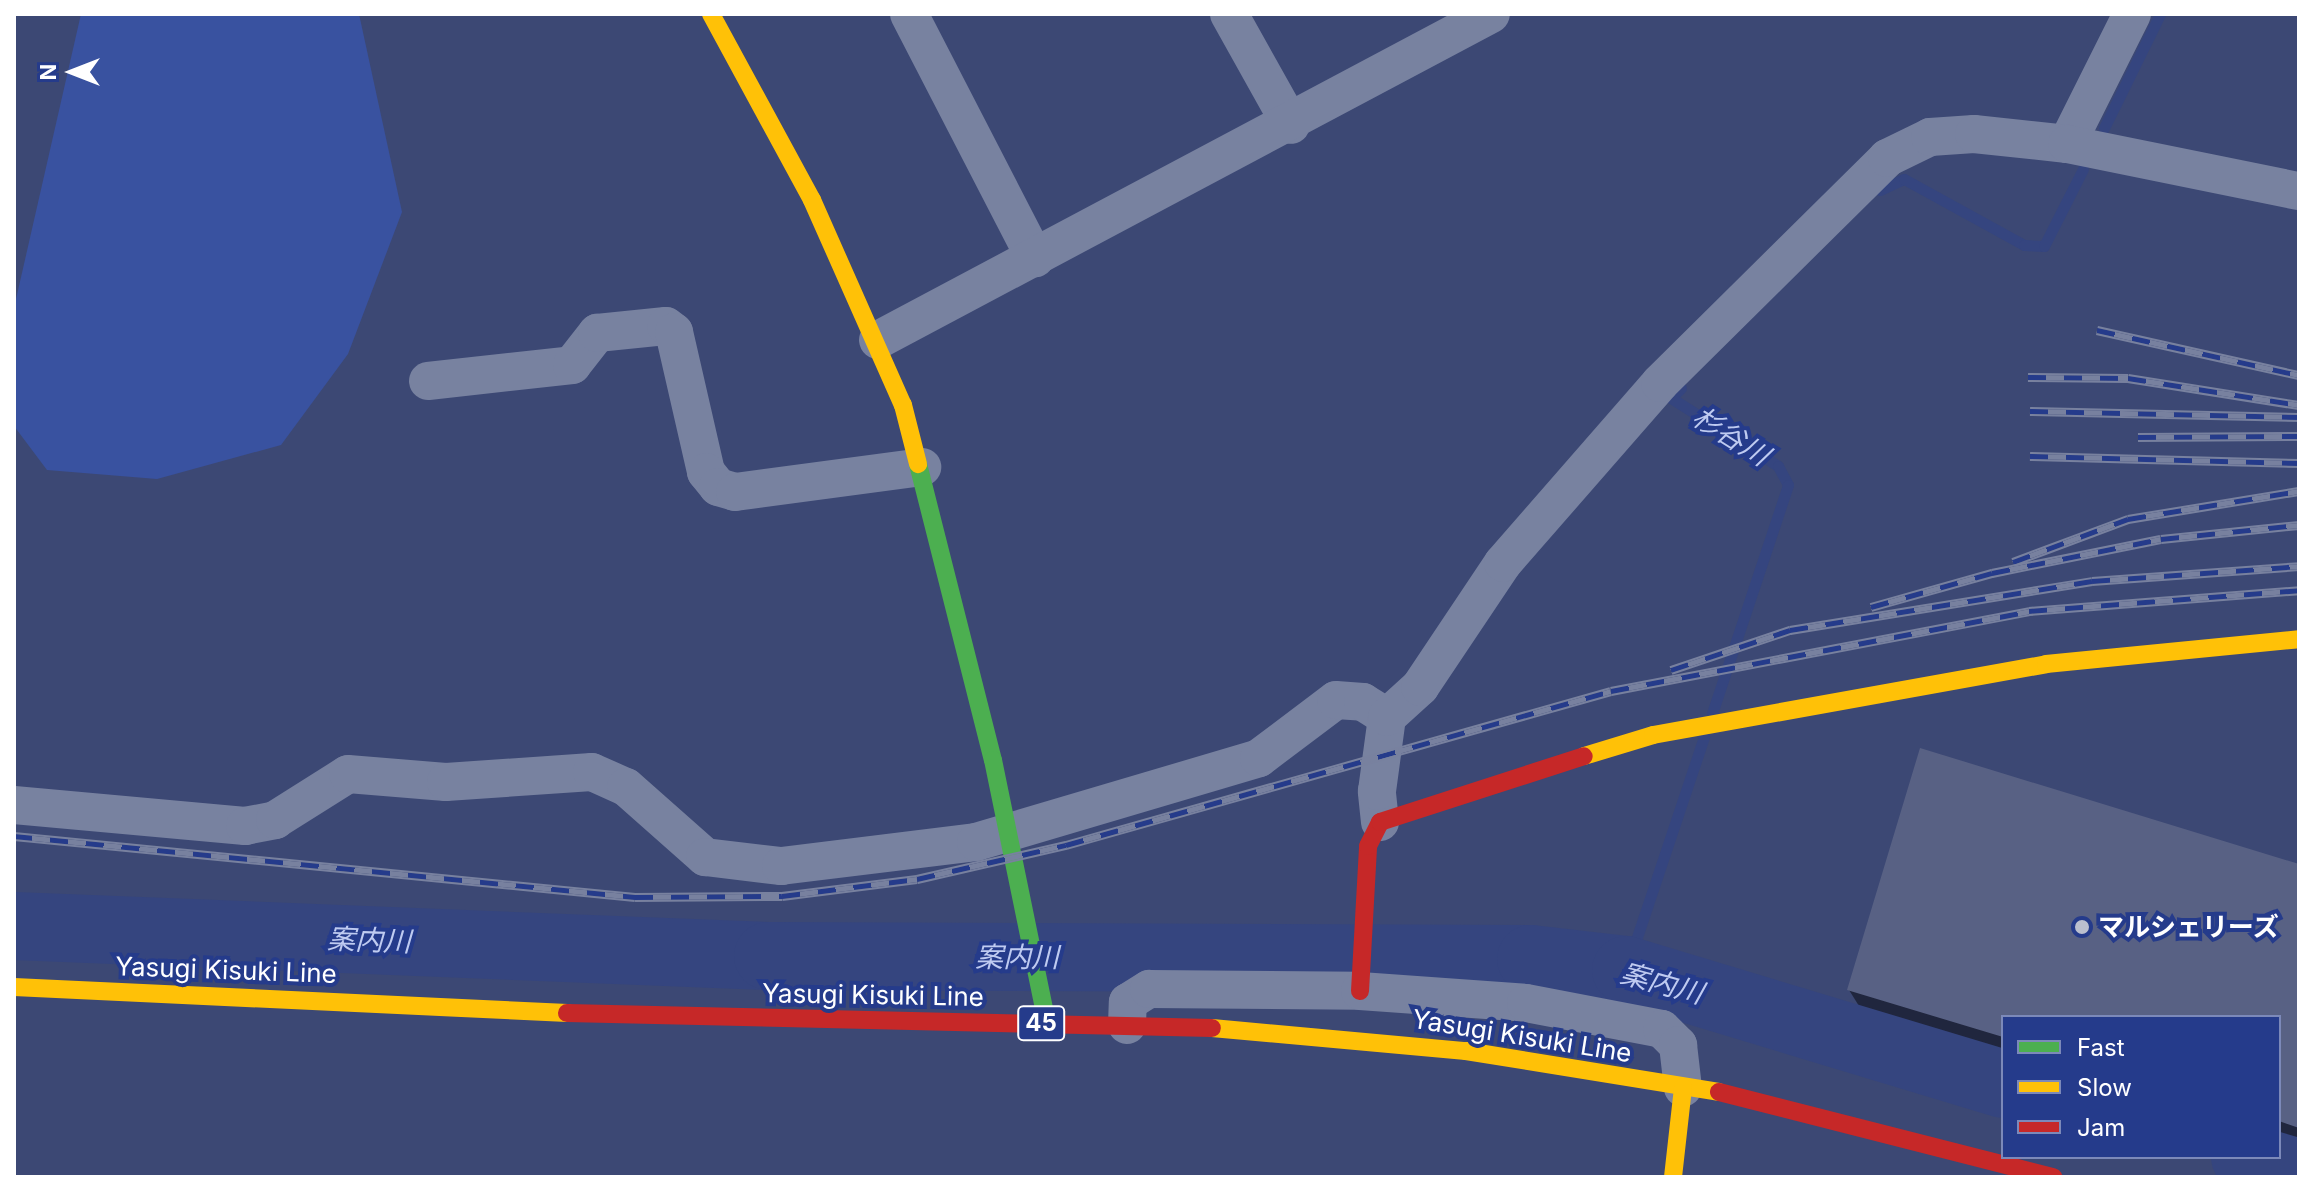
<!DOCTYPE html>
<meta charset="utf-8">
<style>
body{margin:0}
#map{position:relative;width:2313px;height:1191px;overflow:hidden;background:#3c4874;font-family:Inter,"Noto Sans JP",sans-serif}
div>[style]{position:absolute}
.green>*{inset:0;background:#3952a0}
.shadow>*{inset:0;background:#0007}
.stream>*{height:11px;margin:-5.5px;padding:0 5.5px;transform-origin:5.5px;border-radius:5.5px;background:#35457f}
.river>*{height:68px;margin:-34px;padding:0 34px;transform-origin:34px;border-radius:34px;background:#35457f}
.building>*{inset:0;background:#586184}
.street>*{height:38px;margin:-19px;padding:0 19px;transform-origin:19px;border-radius:19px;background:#7882a0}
.fast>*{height:18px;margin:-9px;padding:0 9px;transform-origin:9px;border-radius:9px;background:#4caf50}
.slow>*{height:18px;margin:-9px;padding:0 9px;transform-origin:9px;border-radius:9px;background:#ffc107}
.jam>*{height:18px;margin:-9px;padding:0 9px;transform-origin:9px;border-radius:9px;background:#c62828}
.rail>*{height:9px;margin-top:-4.5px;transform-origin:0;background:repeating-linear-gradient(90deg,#253b8b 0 18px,#78819f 0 36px);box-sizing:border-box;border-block:2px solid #78819f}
.dots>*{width:22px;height:22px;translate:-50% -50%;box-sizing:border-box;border:4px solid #253b8b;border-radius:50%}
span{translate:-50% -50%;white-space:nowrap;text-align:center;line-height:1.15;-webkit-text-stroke:8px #253b8b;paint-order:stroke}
.shield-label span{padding:2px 6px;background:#253b8b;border:2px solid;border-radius:6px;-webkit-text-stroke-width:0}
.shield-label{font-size:24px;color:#fff;font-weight:700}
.poi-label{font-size:26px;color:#fff;font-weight:700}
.left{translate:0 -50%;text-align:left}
.street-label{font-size:26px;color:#fff}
.water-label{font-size:28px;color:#bfcbf1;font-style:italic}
.frame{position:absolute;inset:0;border:16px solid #fff;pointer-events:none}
.legend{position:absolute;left:2001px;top:1015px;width:280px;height:144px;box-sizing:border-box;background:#253b8b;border:2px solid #7c89b9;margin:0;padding:10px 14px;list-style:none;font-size:24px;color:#fff}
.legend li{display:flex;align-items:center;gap:16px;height:40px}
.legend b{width:40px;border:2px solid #7c89b9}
.north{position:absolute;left:32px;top:32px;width:80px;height:80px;-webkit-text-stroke:6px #253b8b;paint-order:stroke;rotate:270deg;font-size:22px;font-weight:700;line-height:32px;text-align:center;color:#fff}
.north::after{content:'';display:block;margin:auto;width:28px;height:36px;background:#fff;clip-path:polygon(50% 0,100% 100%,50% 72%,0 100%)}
</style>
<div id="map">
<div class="green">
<i style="clip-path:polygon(81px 14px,359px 14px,402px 212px,348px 354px,281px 445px,157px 479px,47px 470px,14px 426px,14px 308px)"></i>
</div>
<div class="shadow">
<i style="clip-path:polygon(2299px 866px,2299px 1147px,2279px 1141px,2279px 1017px,2003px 1017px,2003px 1057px,1864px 1014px,1849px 990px)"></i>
</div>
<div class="stream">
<i style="left:2104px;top:128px;width:127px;rotate:-63.8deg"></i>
<i style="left:1880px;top:190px;width:26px;rotate:-25deg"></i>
<i style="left:1904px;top:179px;width:137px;rotate:28.8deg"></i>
<i style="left:2024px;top:245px;width:20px;rotate:3deg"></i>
<i style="left:2044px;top:246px;width:86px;rotate:-63.1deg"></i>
<i style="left:1681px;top:388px;width:14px;rotate:135deg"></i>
<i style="left:1671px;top:398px;width:127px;rotate:32.4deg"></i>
<i style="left:1778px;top:466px;width:21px;rotate:62deg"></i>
<i style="left:1788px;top:485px;width:240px;rotate:108.4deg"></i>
<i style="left:1626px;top:970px;width:246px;rotate:-71.5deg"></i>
</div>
<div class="river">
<i style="left:14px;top:926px;width:755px;rotate:2.28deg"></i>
<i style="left:768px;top:956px;width:763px;rotate:0.23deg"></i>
<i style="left:1531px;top:959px;width:96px;rotate:6.6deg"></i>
<i style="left:1626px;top:970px;width:394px;rotate:16.8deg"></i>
<i style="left:2245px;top:1157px;width:56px;rotate:16.5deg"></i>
</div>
<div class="building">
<i style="clip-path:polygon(1920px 748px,2299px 864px,2299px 1128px,2279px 1121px,2279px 1017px,2003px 1017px,2003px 1037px,1847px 990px)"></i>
</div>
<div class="street">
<i style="left:909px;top:14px;width:275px;rotate:62.7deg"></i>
<i style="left:1229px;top:14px;width:127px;rotate:60.8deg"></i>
<i style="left:2067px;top:144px;width:145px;rotate:-63.4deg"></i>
<i style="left:878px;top:340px;width:694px;rotate:-28deg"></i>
<i style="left:428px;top:381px;width:145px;rotate:-6.3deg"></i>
<i style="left:572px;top:365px;width:41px;rotate:-52deg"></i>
<i style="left:597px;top:333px;width:69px;rotate:-5.8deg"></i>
<i style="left:666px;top:326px;width:10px;rotate:37deg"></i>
<i style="left:674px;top:332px;width:144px;rotate:77.1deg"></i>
<i style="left:706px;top:472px;width:19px;rotate:51deg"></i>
<i style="left:718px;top:487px;width:18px;rotate:16deg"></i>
<i style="left:735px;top:492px;width:189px;rotate:-7.6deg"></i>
<i style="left:14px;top:805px;width:232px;rotate:5.2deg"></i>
<i style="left:245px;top:826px;width:31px;rotate:-11deg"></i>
<i style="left:275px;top:820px;width:86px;rotate:-32.2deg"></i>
<i style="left:348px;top:774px;width:98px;rotate:4.7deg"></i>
<i style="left:446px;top:782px;width:146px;rotate:-3.9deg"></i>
<i style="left:592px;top:772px;width:37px;rotate:24deg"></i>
<i style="left:626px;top:787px;width:106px;rotate:41.5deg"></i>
<i style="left:705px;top:857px;width:77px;rotate:6.8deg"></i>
<i style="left:781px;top:866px;width:196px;rotate:-7deg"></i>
<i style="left:976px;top:842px;width:295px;rotate:-16.5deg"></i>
<i style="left:1259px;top:758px;width:96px;rotate:-37deg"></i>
<i style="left:1336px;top:700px;width:27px;rotate:4deg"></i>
<i style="left:1363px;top:702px;width:28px;rotate:32deg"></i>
<i style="left:1380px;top:822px;width:31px;rotate:-96deg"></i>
<i style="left:1377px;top:791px;width:75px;rotate:-82.3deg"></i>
<i style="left:1387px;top:717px;width:45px;rotate:-42.3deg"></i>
<i style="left:1420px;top:687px;width:149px;rotate:-56.2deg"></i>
<i style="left:1503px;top:563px;width:239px;rotate:-48.9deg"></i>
<i style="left:1660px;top:383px;width:320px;rotate:-44.7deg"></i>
<i style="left:1887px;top:158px;width:48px;rotate:-26deg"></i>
<i style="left:1930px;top:137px;width:44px;rotate:-3.9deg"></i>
<i style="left:1974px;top:134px;width:94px;rotate:6.1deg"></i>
<i style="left:2067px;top:144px;width:237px;rotate:11.5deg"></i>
<i style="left:1127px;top:1025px;width:23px;rotate:-88deg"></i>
<i style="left:1128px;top:1002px;width:25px;rotate:-32deg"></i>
<i style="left:1149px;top:989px;width:211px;rotate:0.5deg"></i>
<i style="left:1360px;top:991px;width:166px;rotate:4.1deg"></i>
<i style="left:1526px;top:1003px;width:138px;rotate:10.8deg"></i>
<i style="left:1662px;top:1029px;width:23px;rotate:45deg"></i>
<i style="left:1678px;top:1045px;width:43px;rotate:83.4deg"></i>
</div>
<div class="fast">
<i style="left:918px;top:464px;width:305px;rotate:75.8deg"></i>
<i style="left:993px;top:760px;width:268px;rotate:78.4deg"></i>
</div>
<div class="slow">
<i style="left:711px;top:14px;width:212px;rotate:61.5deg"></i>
<i style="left:812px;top:200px;width:224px;rotate:66.1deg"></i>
<i style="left:903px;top:405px;width:61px;rotate:75.7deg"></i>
<i style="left:1584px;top:756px;width:72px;rotate:-16.9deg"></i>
<i style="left:1653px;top:735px;width:399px;rotate:-10.2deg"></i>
<i style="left:2046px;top:664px;width:254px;rotate:-5.6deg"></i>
<i style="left:14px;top:987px;width:554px;rotate:2.69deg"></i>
<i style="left:1212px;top:1028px;width:255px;rotate:5.2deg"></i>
<i style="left:1466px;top:1051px;width:256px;rotate:9.2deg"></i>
<i style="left:1673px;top:1177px;width:90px;rotate:-83.6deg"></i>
</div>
<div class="jam">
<i style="left:1360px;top:991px;width:145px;rotate:-86.8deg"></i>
<i style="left:1368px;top:846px;width:27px;rotate:-63deg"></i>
<i style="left:1380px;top:822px;width:214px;rotate:-17.9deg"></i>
<i style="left:567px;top:1013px;width:645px;rotate:1.33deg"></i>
<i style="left:1719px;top:1092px;width:345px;rotate:14.3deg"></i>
</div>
<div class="rail">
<i style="left:2097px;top:330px;width:207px;rotate:12.6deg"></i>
<i style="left:2028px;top:377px;width:100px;rotate:0.6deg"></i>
<i style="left:2128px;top:378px;width:173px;rotate:9deg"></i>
<i style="left:2030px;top:411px;width:269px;rotate:1.3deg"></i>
<i style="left:2138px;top:437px;width:161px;rotate:-0.4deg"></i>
<i style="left:2030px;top:456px;width:269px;rotate:1.5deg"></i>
<i style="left:2013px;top:562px;width:123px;rotate:-20.5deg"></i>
<i style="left:2128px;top:519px;width:173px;rotate:-9.3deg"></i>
<i style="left:1871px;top:607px;width:126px;rotate:-15.7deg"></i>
<i style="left:1992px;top:573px;width:172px;rotate:-11.4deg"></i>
<i style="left:2161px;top:539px;width:139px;rotate:-5.8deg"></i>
<i style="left:1671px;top:670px;width:126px;rotate:-18.6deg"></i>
<i style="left:1790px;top:630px;width:306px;rotate:-9.2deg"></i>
<i style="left:2092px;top:581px;width:208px;rotate:-4.1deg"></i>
<i style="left:14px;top:836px;width:624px;rotate:5.61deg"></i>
<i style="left:635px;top:897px;width:147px;rotate:-0.4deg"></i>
<i style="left:782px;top:896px;width:136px;rotate:-7.2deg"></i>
<i style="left:917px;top:879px;width:153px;rotate:-12.9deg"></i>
<i style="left:1066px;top:845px;width:566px;rotate:-15.78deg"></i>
<i style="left:1611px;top:691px;width:426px;rotate:-10.8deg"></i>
<i style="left:2029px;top:611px;width:271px;rotate:-4.4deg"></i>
</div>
<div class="dots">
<i style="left:2082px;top:927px;background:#bbbfce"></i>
</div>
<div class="shield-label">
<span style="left:1041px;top:1023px">45</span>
</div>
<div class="poi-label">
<span class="left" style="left:2098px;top:927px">マルシェリーズ</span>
</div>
<div class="street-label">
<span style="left:226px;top:970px;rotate:2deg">Yasugi Kisuki Line</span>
<span style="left:873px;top:995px;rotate:1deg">Yasugi Kisuki Line</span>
<span style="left:1522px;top:1036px;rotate:9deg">Yasugi Kisuki Line</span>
</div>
<div class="water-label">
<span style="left:1731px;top:436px;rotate:32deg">杉谷川</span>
<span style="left:369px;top:940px;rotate:2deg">案内川</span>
<span style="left:1017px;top:957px">案内川</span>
<span style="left:1662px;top:983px;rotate:15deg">案内川</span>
</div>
<div class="frame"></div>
<ul class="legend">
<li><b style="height:10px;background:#4caf50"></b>Fast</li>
<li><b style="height:10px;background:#ffc107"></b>Slow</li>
<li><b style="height:10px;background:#c62828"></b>Jam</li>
</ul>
<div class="north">N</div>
</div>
